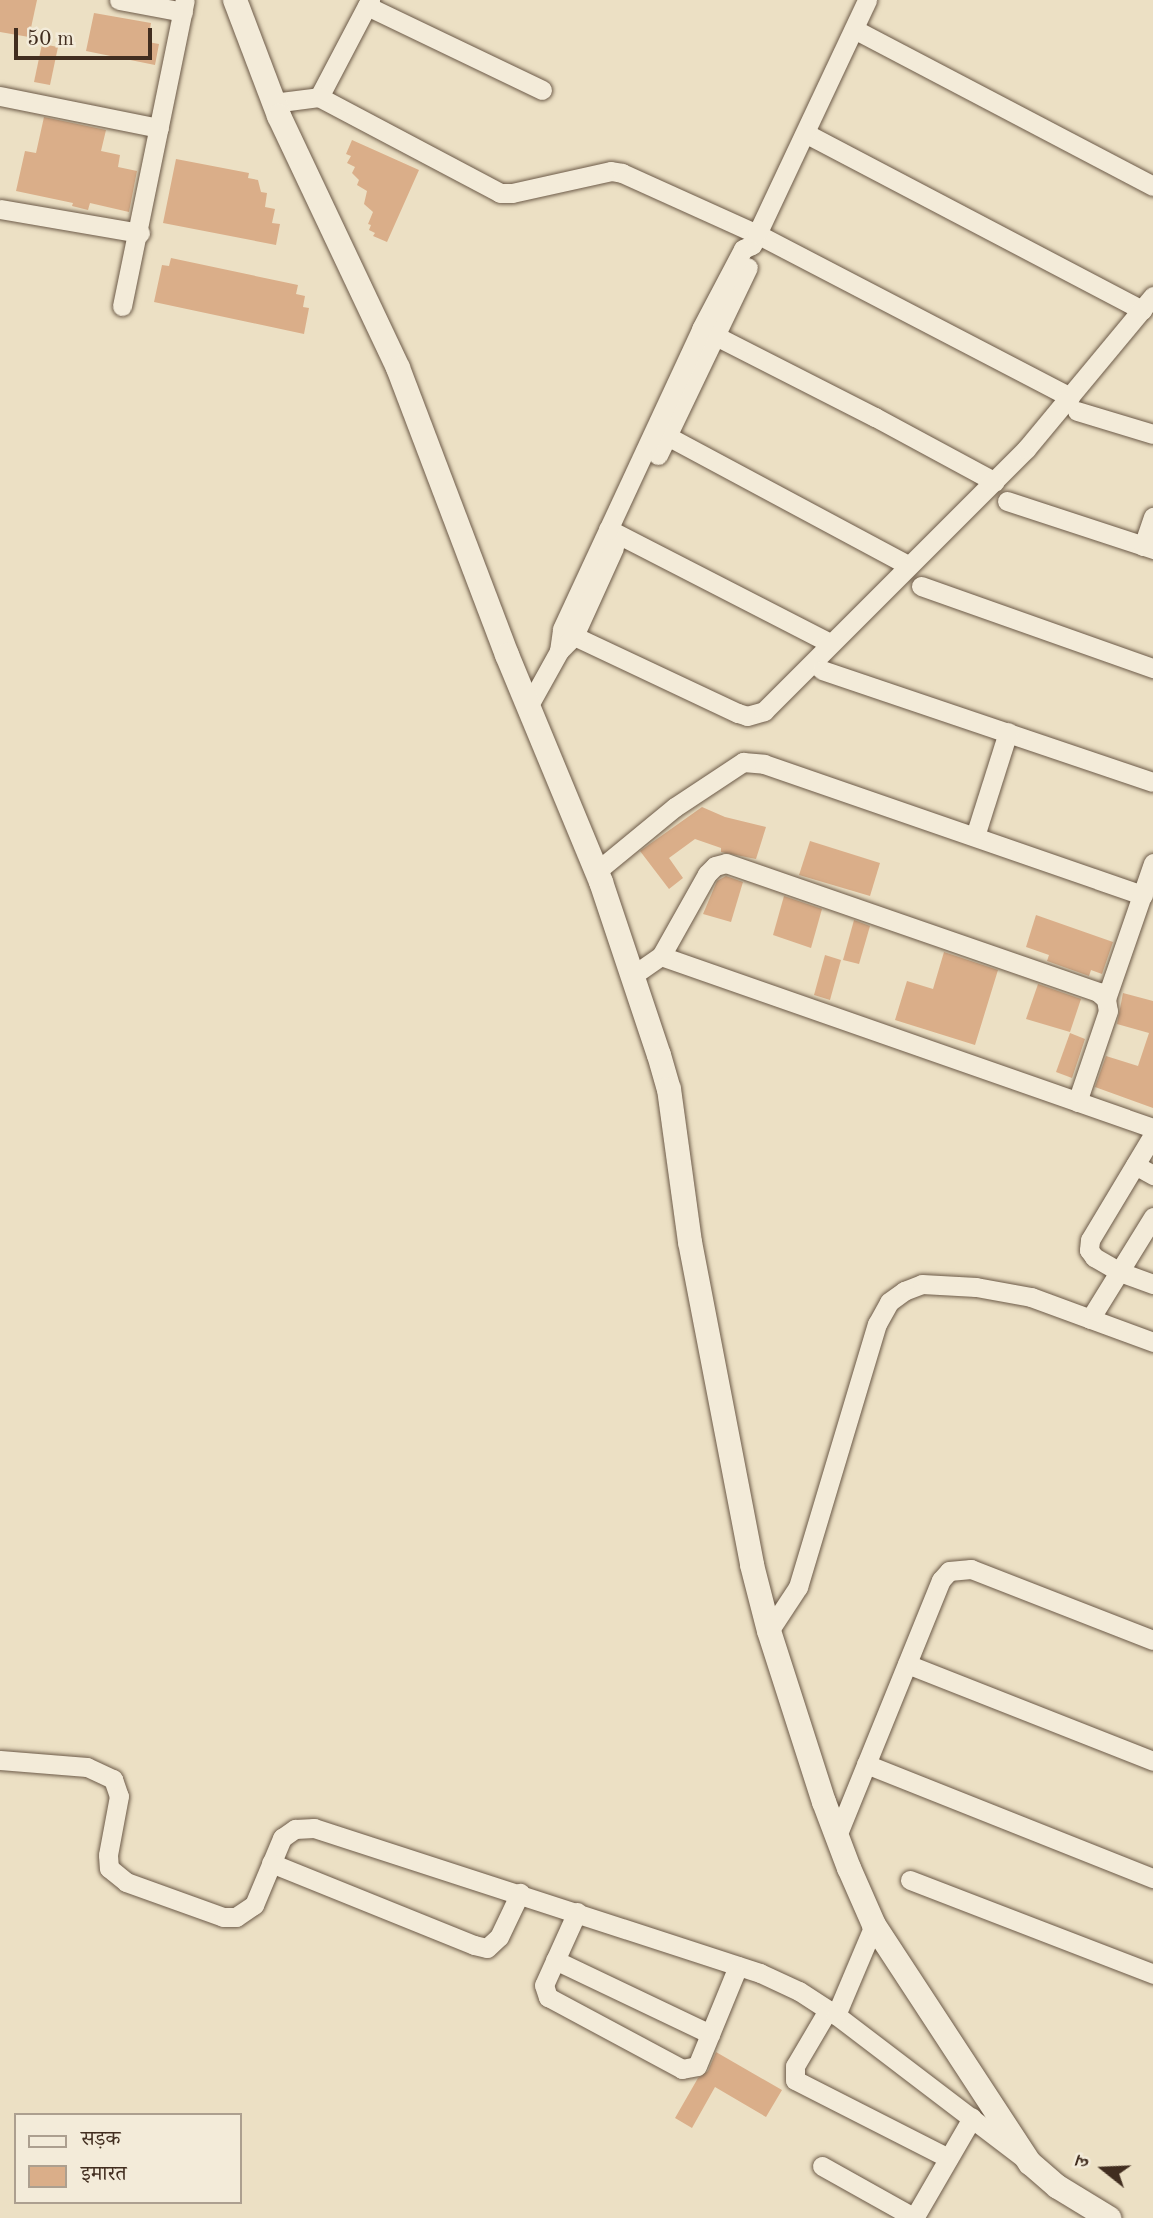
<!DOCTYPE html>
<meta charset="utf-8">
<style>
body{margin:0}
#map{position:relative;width:1153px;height:2218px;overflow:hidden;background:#ece0c4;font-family:"Old Standard TT","Noto Serif Devanagari",serif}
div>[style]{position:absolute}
.building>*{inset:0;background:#daae89}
.roads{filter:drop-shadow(0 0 2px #6c5a48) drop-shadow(0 0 2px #6c5a48)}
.minor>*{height:19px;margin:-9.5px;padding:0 9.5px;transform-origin:9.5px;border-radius:9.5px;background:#f3ebd9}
.tertiary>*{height:24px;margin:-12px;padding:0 12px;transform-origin:12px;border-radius:12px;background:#f3ebd9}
span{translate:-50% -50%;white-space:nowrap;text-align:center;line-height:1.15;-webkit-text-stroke:5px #f3ebd9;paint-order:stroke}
.legend{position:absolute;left:14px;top:2113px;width:228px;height:91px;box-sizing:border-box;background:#f3ebd9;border:2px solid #ac9f8f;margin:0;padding:9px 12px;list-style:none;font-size:21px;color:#412d1f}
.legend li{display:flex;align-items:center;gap:14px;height:35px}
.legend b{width:35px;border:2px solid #ac9f8f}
.north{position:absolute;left:1069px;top:2134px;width:70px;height:70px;-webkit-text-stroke:5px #f3ebd9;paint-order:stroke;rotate:288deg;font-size:19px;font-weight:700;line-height:28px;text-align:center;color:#412d1f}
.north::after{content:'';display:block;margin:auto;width:24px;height:32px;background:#412d1f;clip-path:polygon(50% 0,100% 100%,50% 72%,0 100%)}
.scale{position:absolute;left:14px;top:28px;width:138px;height:32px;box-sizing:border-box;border:4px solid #412d1f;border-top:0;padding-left:9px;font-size:21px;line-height:24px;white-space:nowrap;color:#412d1f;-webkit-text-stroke:5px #f3ebd9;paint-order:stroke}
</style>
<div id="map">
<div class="building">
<i style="clip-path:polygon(0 0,37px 0,29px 37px,0 32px)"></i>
<i style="clip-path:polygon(94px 13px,151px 23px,148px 42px,159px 44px,155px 65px,86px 51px)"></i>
<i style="clip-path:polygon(42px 44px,58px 47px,50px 85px,34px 82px)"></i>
<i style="clip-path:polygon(44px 117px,106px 130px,101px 151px,120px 155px,118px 167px,137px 171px,129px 212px,90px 203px,88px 210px,72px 206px,73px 203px,16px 191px,25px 151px,36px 153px)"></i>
<i style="clip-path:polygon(352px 140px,419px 170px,387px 242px,373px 236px,375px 233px,369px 230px,371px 225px,368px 224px,373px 212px,364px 204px,367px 191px,357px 185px,359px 180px,352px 173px,355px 167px,347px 163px,351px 156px,346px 154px)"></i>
<i style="clip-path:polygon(176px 159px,249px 173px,248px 178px,258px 180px,261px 192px,267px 193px,265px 207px,275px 209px,272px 223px,280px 224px,276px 245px,163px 223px)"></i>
<i style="clip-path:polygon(171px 258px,298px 285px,296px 294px,305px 296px,303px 307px,309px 308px,304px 334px,154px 302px,162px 265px,169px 266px)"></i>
<i style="clip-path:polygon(702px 807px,725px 817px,766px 827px,756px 859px,721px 852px,721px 848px,695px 839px,669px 858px,683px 878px,669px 889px,640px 851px)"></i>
<i style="clip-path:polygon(810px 841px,880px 863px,870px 896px,799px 875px)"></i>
<i style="clip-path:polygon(726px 876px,743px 882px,731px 922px,703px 914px,717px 881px)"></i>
<i style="clip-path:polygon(784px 896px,822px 909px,811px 948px,773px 935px)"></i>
<i style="clip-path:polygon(1036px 915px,1113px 942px,1102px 974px,1091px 970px,1089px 976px,1047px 961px,1049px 955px,1026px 947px)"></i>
<i style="clip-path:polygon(854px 920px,870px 926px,859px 964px,843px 960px)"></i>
<i style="clip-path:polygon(944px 952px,998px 970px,975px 1045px,895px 1020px,907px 981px,933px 989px)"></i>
<i style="clip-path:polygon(825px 955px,841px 960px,830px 1000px,814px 995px)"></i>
<i style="clip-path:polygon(1038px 984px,1081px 999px,1070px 1032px,1026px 1019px)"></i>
<i style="clip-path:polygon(1123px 993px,1153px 1001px,1153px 1108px,1095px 1087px,1106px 1056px,1138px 1066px,1149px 1033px,1117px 1024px)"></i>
<i style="clip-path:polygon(1070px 1033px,1085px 1039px,1072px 1078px,1056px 1072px)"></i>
<i style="clip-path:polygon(716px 2052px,782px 2090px,766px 2117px,715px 2087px,692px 2128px,675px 2118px,698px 2078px,708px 2071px)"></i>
</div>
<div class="roads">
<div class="minor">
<i style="left:119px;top:0;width:65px;rotate:10.6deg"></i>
<i style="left:367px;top:6px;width:194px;rotate:25.6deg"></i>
<i style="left:854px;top:29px;width:338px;rotate:27.7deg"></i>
<i style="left:0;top:96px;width:162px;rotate:11.4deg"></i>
<i style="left:319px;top:97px;width:110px;rotate:-62.3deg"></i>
<i style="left:273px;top:103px;width:46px;rotate:-7.4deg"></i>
<i style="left:319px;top:97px;width:205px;rotate:27.9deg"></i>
<i style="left:500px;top:193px;width:12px"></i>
<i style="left:512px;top:193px;width:101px;rotate:-12.5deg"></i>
<i style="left:611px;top:171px;width:11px;rotate:10deg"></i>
<i style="left:622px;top:173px;width:148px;rotate:24.3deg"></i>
<i style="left:757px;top:234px;width:353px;rotate:27.5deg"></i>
<i style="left:805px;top:133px;width:381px;rotate:27.7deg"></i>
<i style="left:0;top:209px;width:142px;rotate:9.7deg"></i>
<i style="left:122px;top:306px;width:312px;rotate:-78.4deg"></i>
<i style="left:706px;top:331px;width:190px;rotate:27deg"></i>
<i style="left:875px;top:417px;width:136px;rotate:28.4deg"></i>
<i style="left:1077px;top:411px;width:79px;rotate:16.8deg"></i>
<i style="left:656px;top:430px;width:286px;rotate:28.2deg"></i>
<i style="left:658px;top:455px;width:208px;rotate:-64.4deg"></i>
<i style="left:1007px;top:501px;width:154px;rotate:18.2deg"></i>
<i style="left:608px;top:529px;width:250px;rotate:27.2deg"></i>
<i style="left:1143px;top:546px;width:31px;rotate:-71deg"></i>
<i style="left:921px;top:586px;width:246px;rotate:19.5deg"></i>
<i style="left:574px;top:636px;width:181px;rotate:25.2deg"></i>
<i style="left:738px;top:713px;width:9px;rotate:18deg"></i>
<i style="left:747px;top:716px;width:18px;rotate:-16deg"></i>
<i style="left:764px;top:711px;width:371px;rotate:-45deg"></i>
<i style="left:1026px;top:449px;width:199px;rotate:-50.3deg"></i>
<i style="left:559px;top:651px;width:22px;rotate:-82deg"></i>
<i style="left:562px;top:629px;width:331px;rotate:-65.1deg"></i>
<i style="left:701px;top:329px;width:90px;rotate:-62.3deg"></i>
<i style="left:743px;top:249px;width:10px;rotate:-24deg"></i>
<i style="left:752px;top:245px;width:12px;rotate:-66deg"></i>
<i style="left:757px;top:234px;width:259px;rotate:-64.8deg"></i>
<i style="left:822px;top:670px;width:349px;rotate:18.7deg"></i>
<i style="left:528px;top:707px;width:64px;rotate:-61deg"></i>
<i style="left:559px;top:651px;width:21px;rotate:-45deg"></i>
<i style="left:574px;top:636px;width:97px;rotate:-65.6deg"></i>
<i style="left:975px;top:836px;width:109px;rotate:-72.4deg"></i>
<i style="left:597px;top:871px;width:101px;rotate:-39.4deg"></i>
<i style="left:675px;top:807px;width:82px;rotate:-33.5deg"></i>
<i style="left:743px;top:762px;width:21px;rotate:5deg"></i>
<i style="left:764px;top:764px;width:401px;rotate:19.1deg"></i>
<i style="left:661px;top:956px;width:521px;rotate:19.27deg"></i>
<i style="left:632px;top:976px;width:35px;rotate:-35deg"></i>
<i style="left:661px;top:956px;width:94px;rotate:-60.7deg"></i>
<i style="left:707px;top:874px;width:11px;rotate:-45deg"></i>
<i style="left:715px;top:866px;width:11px;rotate:-15deg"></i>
<i style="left:726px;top:863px;width:394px;rotate:19.1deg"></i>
<i style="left:1098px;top:992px;width:11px;rotate:41deg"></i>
<i style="left:1106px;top:999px;width:12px;rotate:81deg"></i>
<i style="left:1108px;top:1011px;width:96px;rotate:108.8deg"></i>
<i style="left:1106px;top:999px;width:144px;rotate:-70.9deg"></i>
<i style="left:1153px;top:1135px;width:122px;rotate:121deg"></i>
<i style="left:1090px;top:1240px;width:10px;rotate:96deg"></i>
<i style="left:1089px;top:1250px;width:9px;rotate:54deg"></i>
<i style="left:1094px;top:1257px;width:30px;rotate:30deg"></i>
<i style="left:1120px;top:1272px;width:35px;rotate:20deg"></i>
<i style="left:1135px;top:1165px;width:21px;rotate:29deg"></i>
<i style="left:1090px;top:1319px;width:120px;rotate:-58.3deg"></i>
<i style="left:769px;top:1631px;width:53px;rotate:-56.6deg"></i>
<i style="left:798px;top:1587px;width:275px;rotate:-73.3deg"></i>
<i style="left:877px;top:1324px;width:25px;rotate:-61deg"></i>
<i style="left:889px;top:1302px;width:19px;rotate:-36deg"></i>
<i style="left:904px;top:1291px;width:19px;rotate:-21deg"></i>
<i style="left:922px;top:1284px;width:54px;rotate:3.2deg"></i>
<i style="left:976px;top:1287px;width:56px;rotate:10.3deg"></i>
<i style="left:1031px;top:1297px;width:130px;rotate:20.2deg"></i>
<i style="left:907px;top:1664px;width:264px;rotate:21.5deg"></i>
<i style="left:0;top:1760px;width:87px;rotate:4.6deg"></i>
<i style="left:87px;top:1767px;width:29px;rotate:25deg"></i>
<i style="left:113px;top:1779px;width:18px;rotate:71deg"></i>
<i style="left:119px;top:1796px;width:60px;rotate:100.6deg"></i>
<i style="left:108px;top:1855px;width:13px;rotate:86deg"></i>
<i style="left:109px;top:1868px;width:22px;rotate:39deg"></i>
<i style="left:126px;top:1882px;width:103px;rotate:19.8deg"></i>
<i style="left:223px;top:1917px;width:13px"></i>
<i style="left:236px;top:1917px;width:22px;rotate:-34deg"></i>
<i style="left:254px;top:1905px;width:73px;rotate:-67.3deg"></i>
<i style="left:282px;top:1838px;width:16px;rotate:-35deg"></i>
<i style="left:295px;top:1829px;width:19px;rotate:-3deg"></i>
<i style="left:314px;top:1828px;width:469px;rotate:18deg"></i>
<i style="left:760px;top:1973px;width:43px;rotate:24.8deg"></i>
<i style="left:799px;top:1991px;width:44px;rotate:33deg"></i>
<i style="left:836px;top:2015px;width:233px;rotate:37.3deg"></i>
<i style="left:866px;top:1764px;width:309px;rotate:21.7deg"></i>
<i style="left:837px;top:1836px;width:276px;rotate:-67.9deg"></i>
<i style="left:941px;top:1580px;width:12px;rotate:-48deg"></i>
<i style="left:949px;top:1571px;width:22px;rotate:-5deg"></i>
<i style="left:971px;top:1569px;width:195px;rotate:21.3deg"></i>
<i style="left:271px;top:1863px;width:219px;rotate:22deg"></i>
<i style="left:474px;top:1945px;width:13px;rotate:13deg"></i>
<i style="left:487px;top:1948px;width:16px;rotate:-43deg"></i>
<i style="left:499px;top:1937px;width:49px;rotate:-64.5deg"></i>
<i style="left:910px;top:1880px;width:261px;rotate:21.1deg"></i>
<i style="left:577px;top:1912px;width:80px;rotate:114.3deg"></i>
<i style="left:544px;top:1985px;width:13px;rotate:72deg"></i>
<i style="left:548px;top:1997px;width:152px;rotate:28.2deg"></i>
<i style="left:682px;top:2069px;width:15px;rotate:-11deg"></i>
<i style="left:697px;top:2066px;width:108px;rotate:-67.7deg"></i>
<i style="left:555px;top:1960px;width:172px;rotate:25.5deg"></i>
<i style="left:828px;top:2010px;width:65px;rotate:120.5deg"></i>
<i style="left:795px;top:2066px;width:14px;rotate:90deg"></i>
<i style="left:795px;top:2080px;width:172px;rotate:27deg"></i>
<i style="left:836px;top:2015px;width:98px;rotate:-67.1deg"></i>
<i style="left:822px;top:2166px;width:107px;rotate:29.2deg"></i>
<i style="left:914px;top:2218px;width:116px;rotate:-59.9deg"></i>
</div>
<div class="tertiary">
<i style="left:235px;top:0;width:124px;rotate:69.2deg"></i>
<i style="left:279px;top:116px;width:279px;rotate:64.7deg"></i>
<i style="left:398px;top:368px;width:307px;rotate:69.2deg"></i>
<i style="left:507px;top:655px;width:246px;rotate:67.5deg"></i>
<i style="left:601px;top:882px;width:182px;rotate:71.5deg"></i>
<i style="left:659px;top:1055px;width:35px;rotate:74deg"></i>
<i style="left:669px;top:1089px;width:154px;rotate:82.2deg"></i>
<i style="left:690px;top:1242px;width:329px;rotate:79.1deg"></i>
<i style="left:752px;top:1565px;width:68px;rotate:75.6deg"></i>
<i style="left:769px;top:1631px;width:180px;rotate:72.2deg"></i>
<i style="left:824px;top:1802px;width:71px;rotate:69.3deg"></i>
<i style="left:849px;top:1868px;width:62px;rotate:66.3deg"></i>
<i style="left:874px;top:1925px;width:285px;rotate:56.8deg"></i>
<i style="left:1030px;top:2163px;width:37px;rotate:41deg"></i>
<i style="left:1058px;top:2187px;width:60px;rotate:31.3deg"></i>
</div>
</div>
<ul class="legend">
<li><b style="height:9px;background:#f3ebd9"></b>सड़क</li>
<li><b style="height:19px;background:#daae89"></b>इमारत</li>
</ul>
<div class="north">उ</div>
<div class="scale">50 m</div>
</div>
